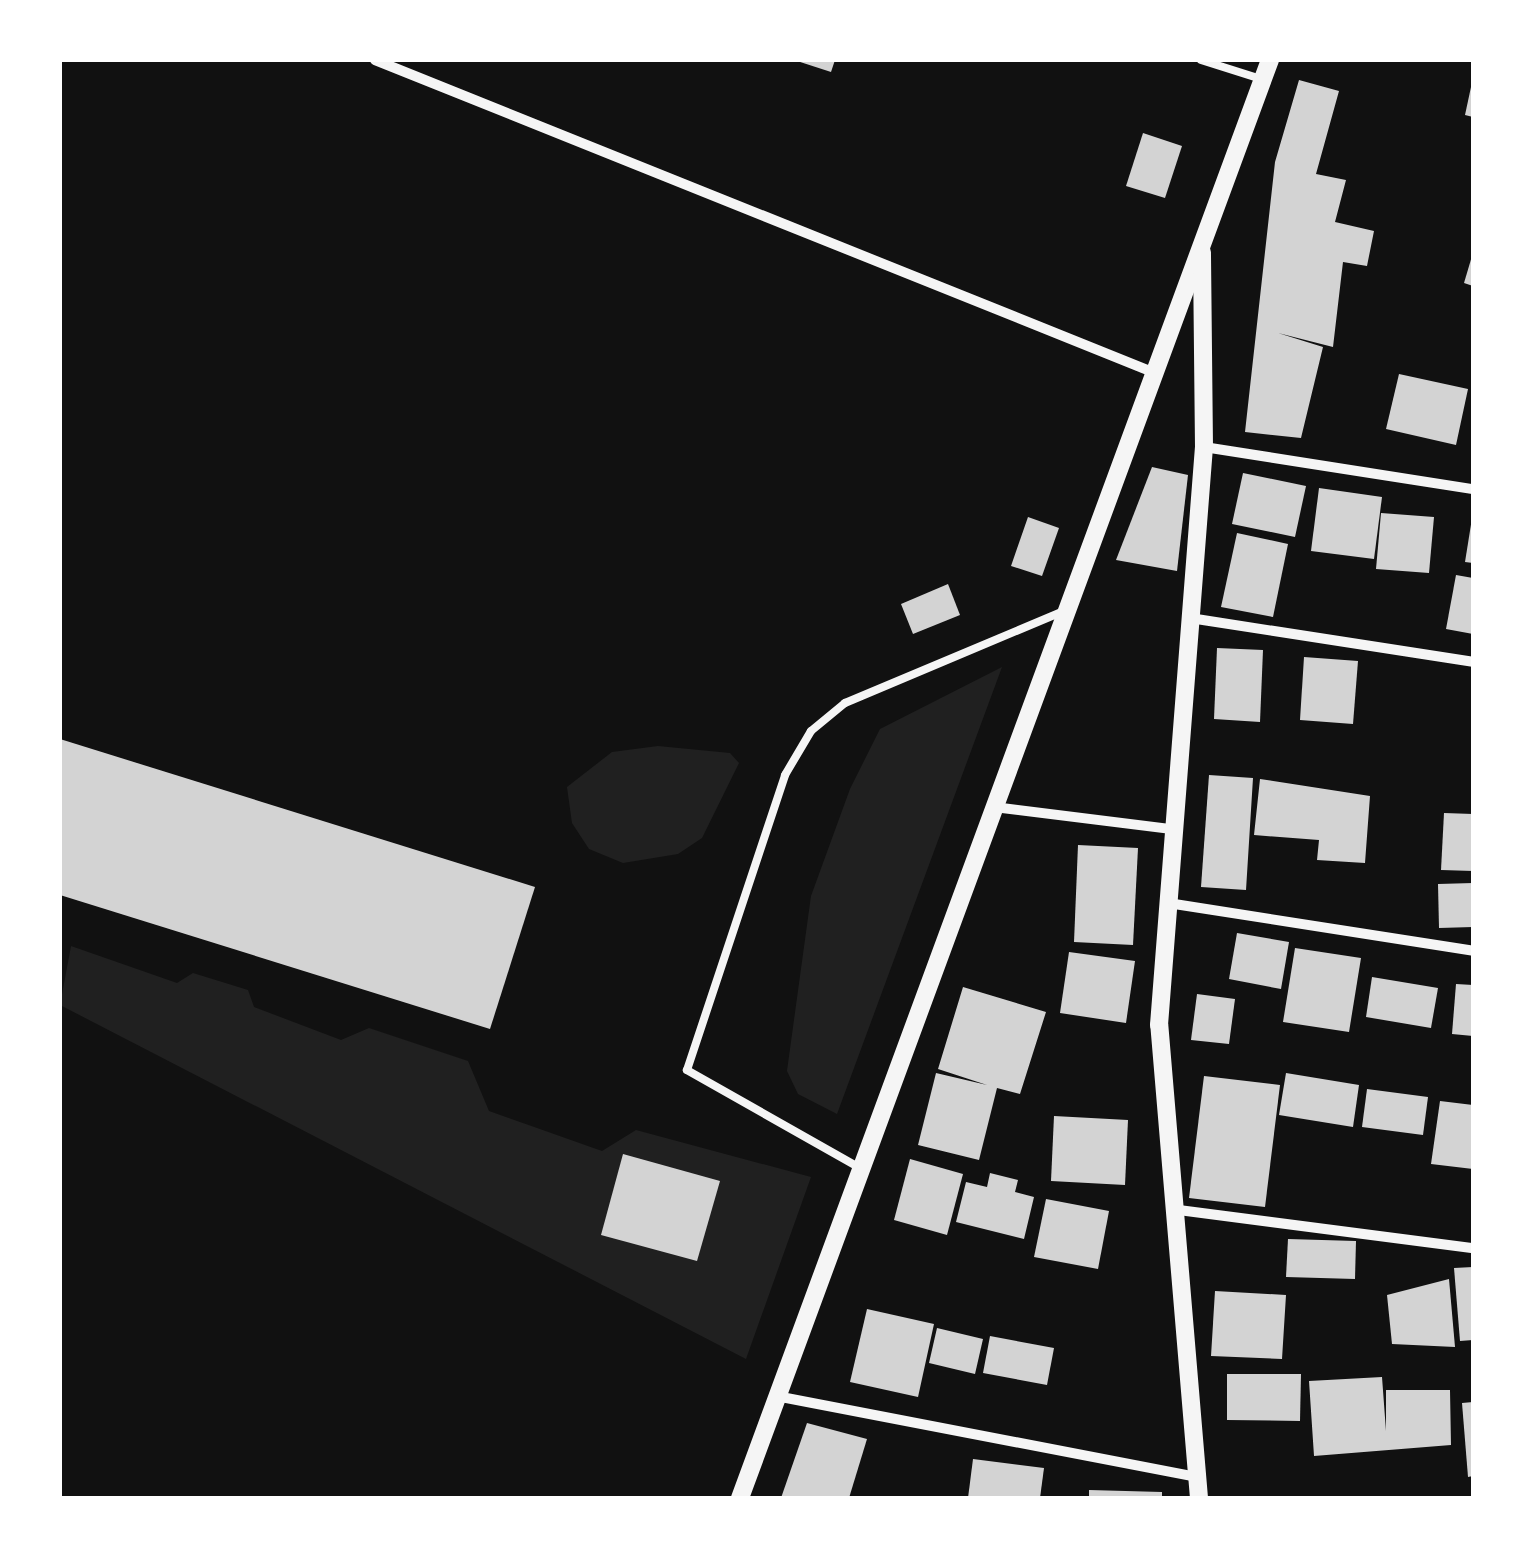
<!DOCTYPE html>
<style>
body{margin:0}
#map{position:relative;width:1533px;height:1558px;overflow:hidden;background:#111;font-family:Roboto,sans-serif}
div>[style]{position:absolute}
.green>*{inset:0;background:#202020}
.building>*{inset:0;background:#d3d3d3}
.service>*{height:8px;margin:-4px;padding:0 4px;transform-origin:4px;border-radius:4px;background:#f5f5f5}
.minor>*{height:10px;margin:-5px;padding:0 5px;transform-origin:5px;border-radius:5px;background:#f5f5f5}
.tertiary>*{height:18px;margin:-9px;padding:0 9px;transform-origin:9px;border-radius:9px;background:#f5f5f5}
span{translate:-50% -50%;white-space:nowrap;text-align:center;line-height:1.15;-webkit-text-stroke:8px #fff;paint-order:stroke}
.frame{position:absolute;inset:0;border:62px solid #fff;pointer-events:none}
</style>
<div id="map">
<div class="green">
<i style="clip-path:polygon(1002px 667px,837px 1114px,798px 1094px,787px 1071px,811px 896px,850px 789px,880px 729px)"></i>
<i style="clip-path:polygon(658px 746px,730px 753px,739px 763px,702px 838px,678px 854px,623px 863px,589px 849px,572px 823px,567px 787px,612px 752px)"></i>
<i style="clip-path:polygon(71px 946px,177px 983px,193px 973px,248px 990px,254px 1007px,341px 1040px,369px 1028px,468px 1061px,489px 1111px,602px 1151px,636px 1130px,811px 1177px,746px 1359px,60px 1005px)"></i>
</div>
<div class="building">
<i style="clip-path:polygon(794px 60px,835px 60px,831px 72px)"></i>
<i style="clip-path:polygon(1299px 80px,1339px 91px,1316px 174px,1346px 180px,1335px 222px,1374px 231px,1367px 266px,1343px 262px,1333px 347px,1278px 333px,1323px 347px,1301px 438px,1245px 432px,1275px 162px)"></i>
<i style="clip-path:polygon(1471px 87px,1473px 87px,1473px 117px,1465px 115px)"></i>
<i style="clip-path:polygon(1143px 133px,1182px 146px,1165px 198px,1126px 186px)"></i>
<i style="clip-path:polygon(1472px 256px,1473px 256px,1473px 286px,1464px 283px)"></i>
<i style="clip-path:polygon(1399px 374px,1468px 389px,1456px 445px,1386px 429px)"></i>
<i style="clip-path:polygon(1152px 467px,1188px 475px,1177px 571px,1116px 560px)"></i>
<i style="clip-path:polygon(1243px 473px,1306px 486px,1295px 537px,1232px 524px)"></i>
<i style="clip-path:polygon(1319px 488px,1382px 497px,1374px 559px,1311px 551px)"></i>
<i style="clip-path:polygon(1473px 512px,1473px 563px,1465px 562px)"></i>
<i style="clip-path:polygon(1381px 513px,1434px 517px,1429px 573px,1376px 569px)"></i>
<i style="clip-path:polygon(1028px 517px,1059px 528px,1042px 576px,1011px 566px)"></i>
<i style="clip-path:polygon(1237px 533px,1288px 544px,1273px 617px,1221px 607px)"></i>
<i style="clip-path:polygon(1456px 575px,1473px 578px,1473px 634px,1446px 629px)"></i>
<i style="clip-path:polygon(948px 584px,960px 615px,913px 634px,901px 604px)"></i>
<i style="clip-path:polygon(1217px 648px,1263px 650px,1260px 722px,1214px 719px)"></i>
<i style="clip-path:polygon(1304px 657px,1358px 661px,1353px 724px,1300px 720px)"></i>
<i style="clip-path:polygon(60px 739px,535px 887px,490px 1029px,60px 895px)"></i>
<i style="clip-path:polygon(1209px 775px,1253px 778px,1246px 890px,1201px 887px)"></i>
<i style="clip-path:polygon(1260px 779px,1370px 796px,1365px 863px,1317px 860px,1319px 840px,1254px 835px)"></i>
<i style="clip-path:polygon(1444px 813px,1473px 814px,1473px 871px,1441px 870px)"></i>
<i style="clip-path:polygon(1078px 845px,1138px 848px,1133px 945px,1074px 942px)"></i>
<i style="clip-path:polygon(1473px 883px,1473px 927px,1439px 928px,1438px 884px)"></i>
<i style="clip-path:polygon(1237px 933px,1289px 942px,1281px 989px,1229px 979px)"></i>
<i style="clip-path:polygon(1295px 948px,1361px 958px,1349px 1032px,1283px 1022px)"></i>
<i style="clip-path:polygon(1069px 952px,1135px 961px,1126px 1023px,1060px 1013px)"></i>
<i style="clip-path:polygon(1372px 977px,1438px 988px,1431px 1028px,1366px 1017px)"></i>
<i style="clip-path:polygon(1456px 984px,1473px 985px,1473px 1036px,1452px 1034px)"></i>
<i style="clip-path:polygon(963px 987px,1046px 1012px,1020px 1094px,997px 1088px,979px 1160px,918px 1145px,936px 1073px,987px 1085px,938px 1069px)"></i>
<i style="clip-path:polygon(1197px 994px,1235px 999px,1229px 1044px,1191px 1040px)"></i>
<i style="clip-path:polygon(1286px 1073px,1359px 1085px,1353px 1127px,1279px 1115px)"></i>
<i style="clip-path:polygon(1204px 1076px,1280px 1085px,1265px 1207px,1189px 1198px)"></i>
<i style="clip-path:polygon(1367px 1089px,1428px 1097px,1423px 1135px,1362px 1127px)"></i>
<i style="clip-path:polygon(1440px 1101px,1473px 1105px,1473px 1169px,1431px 1164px)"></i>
<i style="clip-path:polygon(1054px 1116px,1128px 1120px,1125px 1185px,1051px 1181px)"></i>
<i style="clip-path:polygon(623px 1154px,720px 1181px,697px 1261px,601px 1235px)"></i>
<i style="clip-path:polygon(910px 1159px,963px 1174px,947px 1235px,894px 1220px)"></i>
<i style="clip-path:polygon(990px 1173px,1018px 1180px,1015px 1192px,1034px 1197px,1024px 1239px,956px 1222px,966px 1182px,987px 1187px)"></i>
<i style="clip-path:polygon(1046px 1199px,1109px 1211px,1098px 1269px,1034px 1257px)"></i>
<i style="clip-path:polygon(1288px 1239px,1356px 1241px,1355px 1279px,1286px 1277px)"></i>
<i style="clip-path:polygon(1473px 1267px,1473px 1340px,1460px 1341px,1454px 1268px)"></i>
<i style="clip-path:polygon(1449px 1279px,1455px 1347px,1392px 1344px,1387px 1295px)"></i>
<i style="clip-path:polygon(1215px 1291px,1286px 1295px,1282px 1359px,1211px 1356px)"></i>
<i style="clip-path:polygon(867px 1309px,934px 1324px,918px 1397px,850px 1382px)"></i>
<i style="clip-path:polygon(937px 1328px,983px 1339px,975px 1374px,929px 1363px)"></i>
<i style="clip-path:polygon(990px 1336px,1054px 1348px,1047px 1385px,983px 1373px)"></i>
<i style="clip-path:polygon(1227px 1374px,1301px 1374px,1300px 1421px,1227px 1420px)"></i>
<i style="clip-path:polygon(1382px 1377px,1386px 1431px,1386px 1390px,1450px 1390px,1451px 1445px,1314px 1456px,1309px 1381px)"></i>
<i style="clip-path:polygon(1473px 1402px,1473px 1476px,1468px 1477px,1462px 1403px)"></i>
<i style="clip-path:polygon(807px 1423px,867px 1439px,849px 1498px,781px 1498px)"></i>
<i style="clip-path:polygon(973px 1459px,1044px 1468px,1040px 1498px,968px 1498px)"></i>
<i style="clip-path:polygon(1089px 1490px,1162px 1492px,1162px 1498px,1089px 1498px)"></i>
</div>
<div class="service">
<i style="left:1201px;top:60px;width:63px;rotate:17.6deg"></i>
<i style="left:860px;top:1168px;width:199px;rotate:-150.5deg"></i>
<i style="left:687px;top:1070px;width:311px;rotate:-71.6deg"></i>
<i style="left:785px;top:775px;width:51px;rotate:-59.4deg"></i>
<i style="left:811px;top:731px;width:44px;rotate:-39.5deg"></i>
<i style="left:845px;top:703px;width:240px;rotate:-22.8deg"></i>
</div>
<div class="minor">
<i style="left:375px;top:60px;width:840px;rotate:21.86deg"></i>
<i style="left:1204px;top:447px;width:272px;rotate:8.9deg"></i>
<i style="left:1190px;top:618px;width:286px;rotate:8.8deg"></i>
<i style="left:994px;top:807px;width:177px;rotate:7.1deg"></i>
<i style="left:1168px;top:903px;width:309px;rotate:8.9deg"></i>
<i style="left:1171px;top:1209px;width:305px;rotate:7.4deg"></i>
<i style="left:776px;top:1396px;width:428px;rotate:10.9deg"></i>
</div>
<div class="tertiary">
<i style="left:740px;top:1498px;width:1533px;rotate:-69.77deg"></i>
<i style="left:1199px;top:1498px;width:475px;rotate:-94.8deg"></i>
<i style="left:1159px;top:1025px;width:580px;rotate:-85.55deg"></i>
<i style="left:1204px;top:447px;width:195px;rotate:-90.6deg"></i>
</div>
<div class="frame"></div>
</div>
